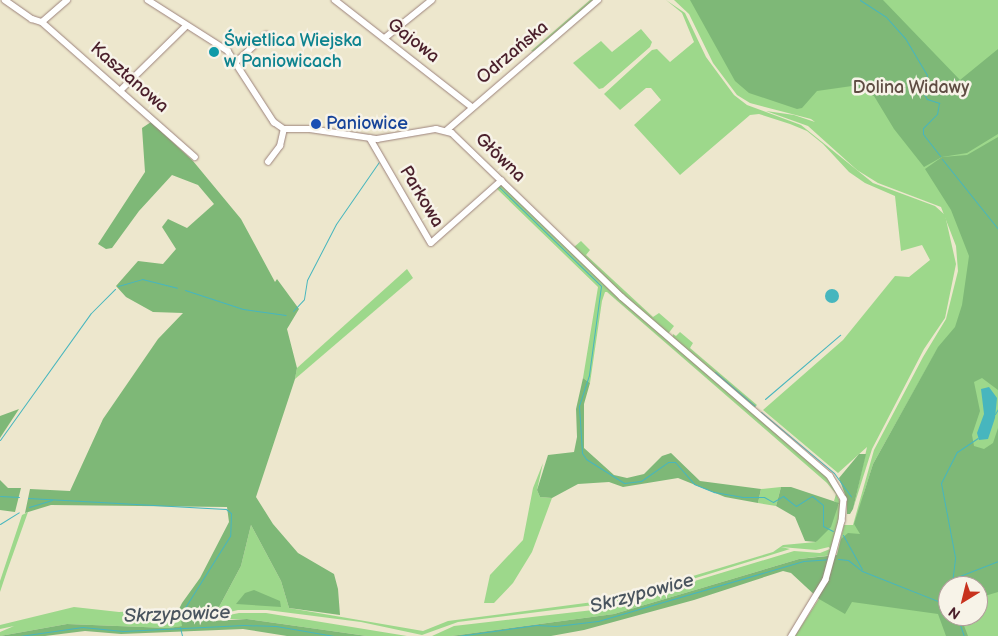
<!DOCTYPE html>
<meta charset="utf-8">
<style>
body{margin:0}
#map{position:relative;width:998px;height:636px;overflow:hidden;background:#ede7cd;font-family:"Balsamiq Sans",sans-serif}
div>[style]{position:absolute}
.green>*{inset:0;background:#9dd88b}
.forest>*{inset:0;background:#7eb877}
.water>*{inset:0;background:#47b6be}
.round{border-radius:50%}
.stream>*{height:1px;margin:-0.5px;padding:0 0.5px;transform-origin:0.5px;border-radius:0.5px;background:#47b6be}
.roads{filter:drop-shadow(0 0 1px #9c837c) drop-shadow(0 0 1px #9c837c)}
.minor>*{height:5.5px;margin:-2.75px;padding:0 2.75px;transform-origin:2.75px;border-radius:2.75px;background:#fff}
.dots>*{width:14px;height:14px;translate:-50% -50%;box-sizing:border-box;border:2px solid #f7f3e8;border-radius:50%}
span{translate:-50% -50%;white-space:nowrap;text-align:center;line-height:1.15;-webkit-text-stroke:5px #f7f3e8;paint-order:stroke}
.street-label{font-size:18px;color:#4a1f2b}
.culture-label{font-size:18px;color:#0d838f}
.left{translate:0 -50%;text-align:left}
.park-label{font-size:18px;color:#5f4d43}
.transit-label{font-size:18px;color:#164399}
.water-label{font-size:19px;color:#49545e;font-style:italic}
.north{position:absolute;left:938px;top:576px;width:50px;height:50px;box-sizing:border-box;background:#f7f3e8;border:1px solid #b29e9c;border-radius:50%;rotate:216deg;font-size:14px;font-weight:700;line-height:20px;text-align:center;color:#4a1f2b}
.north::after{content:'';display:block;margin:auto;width:18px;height:22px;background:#c8321e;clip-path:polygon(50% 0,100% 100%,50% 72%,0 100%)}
</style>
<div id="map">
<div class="green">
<i style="clip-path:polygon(590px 0,596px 0,534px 52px,531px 51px)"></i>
<i style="clip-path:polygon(666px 0,685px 13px,706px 57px,734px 95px,747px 105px,801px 125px,873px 183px,935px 206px,945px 215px,956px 264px,945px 318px,924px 349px,872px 449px,853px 509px,867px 447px,838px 473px,763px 410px,843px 340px,895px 276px,909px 277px,930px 260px,922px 245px,901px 251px,895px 196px,865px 183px,849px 172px,823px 144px,807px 131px,790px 124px,759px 114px,750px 115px,680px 175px,634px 125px,661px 100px,651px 88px,646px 88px,620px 110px,604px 94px,652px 50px,657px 49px,670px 62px,694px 42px,682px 13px)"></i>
<i style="clip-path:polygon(evenodd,674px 0,998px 0,998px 636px,795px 636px,831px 580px,844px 525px,853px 525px,874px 450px,923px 357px,946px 319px,958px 271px,956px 246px,941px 207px,878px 183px,857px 170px,808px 126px,766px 111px,794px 115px,815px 122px,811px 119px,750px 103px,737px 95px,713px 63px,689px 14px,674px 0,938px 348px,863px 496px,873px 464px,938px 348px,674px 0,948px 586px,978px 586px,978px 616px,948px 616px,948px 586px)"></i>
<i style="clip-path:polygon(641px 29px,652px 42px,650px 47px,603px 88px,599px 89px,573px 63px,601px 41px,612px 52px)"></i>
<i style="clip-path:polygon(500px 184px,609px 289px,828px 476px,842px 506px,833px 555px,799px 559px,614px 614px,451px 636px,432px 636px,454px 626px,602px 609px,794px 551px,820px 553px,830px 549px,829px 547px,816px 550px,781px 547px,790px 549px,618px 602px,458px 622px,422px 635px,361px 622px,267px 610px,238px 610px,209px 617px,208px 612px,218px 609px,241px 566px,251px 525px,281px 581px,289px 608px,423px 631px,448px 621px,616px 599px,773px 552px,783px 545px,816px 542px,839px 504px,834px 501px,836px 494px,827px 483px,607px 292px,605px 292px,602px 301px,590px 383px,583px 378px,598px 287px,496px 188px)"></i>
<i style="clip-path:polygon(581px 241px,590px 250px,586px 255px,625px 291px,653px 317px,659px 313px,674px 326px,668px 334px,622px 296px,574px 247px)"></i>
<i style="clip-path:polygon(407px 269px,413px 278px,295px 379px,297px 368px)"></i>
<i style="clip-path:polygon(680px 332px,693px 343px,690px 348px,757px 405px,754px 408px,672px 339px,673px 334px,676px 336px)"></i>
<i style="clip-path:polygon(543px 463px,537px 490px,540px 497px,552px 498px,532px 552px,513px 583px,494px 603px,484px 603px,490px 575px,523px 540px,533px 488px)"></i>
<i style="clip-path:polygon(781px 487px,776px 506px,758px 503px,761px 489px)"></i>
<i style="clip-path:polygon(28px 512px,7px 571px,0 592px,0 581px,22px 515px)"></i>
<i style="clip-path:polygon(74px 607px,119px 612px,179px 609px,183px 626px,168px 628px,67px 624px,0 636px,0 632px,14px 626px,0 629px,0 625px)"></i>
<i style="clip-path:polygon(239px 613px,266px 613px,407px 636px,367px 636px,247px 619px,210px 619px)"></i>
</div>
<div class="forest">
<i style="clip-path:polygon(690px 0,883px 0,960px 80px,998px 49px,998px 134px,967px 153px,942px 157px,924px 167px,894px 129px,874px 96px,852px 86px,817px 91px,802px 108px,797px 109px,749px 93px,735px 81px)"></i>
<i style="clip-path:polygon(151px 122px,193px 161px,241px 219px,275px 282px,277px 279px,299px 309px,287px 329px,297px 368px,295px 379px,256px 497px,273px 524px,298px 553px,334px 574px,338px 589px,340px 615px,289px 608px,281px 581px,251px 525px,241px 566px,218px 609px,208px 612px,211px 621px,247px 619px,367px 636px,287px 636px,243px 629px,121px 634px,85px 631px,45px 636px,0 636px,67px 624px,168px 628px,182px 626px,179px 609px,182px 603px,200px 578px,229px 522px,227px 507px,51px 505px,25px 513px,30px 489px,70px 491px,103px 419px,158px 339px,183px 313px,153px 312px,126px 297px,116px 286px,138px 261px,163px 264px,176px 249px,162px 227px,168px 219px,187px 228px,214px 204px,198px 185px,172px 175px,139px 211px,112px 248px,106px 249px,98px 244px,145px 172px,142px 128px)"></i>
<i style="clip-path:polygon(998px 137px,998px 390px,982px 378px,974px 382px,980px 411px,972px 435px,974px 446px,984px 449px,993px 443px,998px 428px,998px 592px,978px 598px,978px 586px,948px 586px,948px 616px,965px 616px,963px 623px,968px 636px,946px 636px,938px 614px,852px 602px,845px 614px,819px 599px,791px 573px,783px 571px,694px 600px,584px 630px,551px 636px,451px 636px,614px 614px,799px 559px,837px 555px,841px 539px,848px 533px,860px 534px,854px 524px,873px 464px,938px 347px,955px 327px,962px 305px,969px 256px,951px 210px,925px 169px,942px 157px,967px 155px)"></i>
<i style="clip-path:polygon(583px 378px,590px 383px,584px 404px,584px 448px,614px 475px,627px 478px,644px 474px,662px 456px,671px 453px,700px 481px,761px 489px,758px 503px,725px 497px,678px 478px,623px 487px,609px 482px,578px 484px,552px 498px,540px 497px,537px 490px,548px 455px,574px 452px,577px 437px,576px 409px)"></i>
<i style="clip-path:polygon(19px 409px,0 438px,0 416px)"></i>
<i style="clip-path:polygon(859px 454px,866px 454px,853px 509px,850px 514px,847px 514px,847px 500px,839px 478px)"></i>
<i style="clip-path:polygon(0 480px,8px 488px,21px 488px,15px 512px,0 510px)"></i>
<i style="clip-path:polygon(781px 487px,791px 487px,839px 503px,831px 527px,816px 542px,805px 541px,795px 517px,776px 506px)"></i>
<i style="clip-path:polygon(254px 590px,280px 601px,281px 607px,236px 604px,245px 593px)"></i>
</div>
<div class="water">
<i class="round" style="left:825px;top:289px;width:14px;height:14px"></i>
<i style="clip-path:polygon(989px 387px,997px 398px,995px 418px,988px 439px,979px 440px,977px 433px,984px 414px,981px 389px)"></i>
</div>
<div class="stream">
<i style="left:860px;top:0;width:31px;rotate:33deg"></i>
<i style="left:886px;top:17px;width:28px;rotate:48deg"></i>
<i style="left:905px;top:38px;width:43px;rotate:59.3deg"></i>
<i style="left:927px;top:75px;width:19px;rotate:99deg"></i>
<i style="left:924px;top:94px;width:6px;rotate:59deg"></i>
<i style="left:927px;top:99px;width:13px;rotate:18deg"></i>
<i style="left:939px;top:103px;width:11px;rotate:100deg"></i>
<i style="left:937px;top:114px;width:20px;rotate:135deg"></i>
<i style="left:923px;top:128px;width:6px;rotate:90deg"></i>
<i style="left:923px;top:134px;width:28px;rotate:52deg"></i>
<i style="left:942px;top:159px;width:90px;rotate:51.3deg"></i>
<i style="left:499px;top:187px;width:142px;rotate:44.1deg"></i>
<i style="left:601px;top:286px;width:90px;rotate:97.7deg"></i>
<i style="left:589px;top:375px;width:33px;rotate:108deg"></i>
<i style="left:579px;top:406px;width:47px;rotate:86.3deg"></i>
<i style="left:582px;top:453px;width:7px;rotate:56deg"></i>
<i style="left:586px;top:459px;width:45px;rotate:32.3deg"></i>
<i style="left:624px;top:483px;width:17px;rotate:-7deg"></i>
<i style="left:641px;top:481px;width:33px;rotate:-35deg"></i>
<i style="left:668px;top:462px;width:7px"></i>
<i style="left:675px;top:462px;width:29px;rotate:49deg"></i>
<i style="left:694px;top:484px;width:22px;rotate:22deg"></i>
<i style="left:714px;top:492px;width:29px;rotate:10deg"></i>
<i style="left:743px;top:497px;width:21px"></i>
<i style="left:764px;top:497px;width:10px;rotate:29deg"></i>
<i style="left:773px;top:502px;width:12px;rotate:-31deg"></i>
<i style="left:783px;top:496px;width:16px;rotate:38deg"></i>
<i style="left:796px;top:506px;width:19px;rotate:-32deg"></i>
<i style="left:812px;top:496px;width:14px;rotate:39deg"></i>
<i style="left:823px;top:505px;width:21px;rotate:90deg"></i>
<i style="left:823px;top:526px;width:11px;rotate:27deg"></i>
<i style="left:118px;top:286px;width:25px;rotate:-16deg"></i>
<i style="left:142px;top:279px;width:36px;rotate:14deg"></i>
<i style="left:185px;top:290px;width:61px;rotate:18.1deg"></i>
<i style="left:243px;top:309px;width:43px;rotate:7.9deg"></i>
<i style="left:293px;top:311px;width:16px;rotate:-47deg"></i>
<i style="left:304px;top:299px;width:19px;rotate:-81deg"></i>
<i style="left:307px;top:280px;width:63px;rotate:-62.6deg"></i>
<i style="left:336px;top:224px;width:75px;rotate:-55.3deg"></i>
<i style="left:715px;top:372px;width:52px;rotate:40.4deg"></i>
<i style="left:765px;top:399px;width:99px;rotate:-40.5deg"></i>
<i style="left:761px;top:412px;width:95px;rotate:39.9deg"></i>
<i style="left:834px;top:473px;width:29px;rotate:54deg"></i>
<i style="left:995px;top:414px;width:6px;rotate:-59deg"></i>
<i style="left:0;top:440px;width:156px;rotate:-54.4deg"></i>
<i style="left:91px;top:313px;width:34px;rotate:-45deg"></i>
<i style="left:0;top:496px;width:19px;rotate:3deg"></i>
<i style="left:28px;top:498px;width:198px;rotate:3.2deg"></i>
<i style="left:226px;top:509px;width:6px;rotate:39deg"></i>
<i style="left:231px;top:513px;width:23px;rotate:92deg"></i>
<i style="left:230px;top:536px;width:96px;rotate:122.2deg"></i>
<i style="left:29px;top:507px;width:24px;rotate:-17deg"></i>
<i style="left:0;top:524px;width:22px;rotate:-32deg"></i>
<i style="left:843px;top:535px;width:39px;rotate:61deg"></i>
<i style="left:838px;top:559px;width:10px;rotate:6deg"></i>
<i style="left:848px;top:560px;width:18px;rotate:38deg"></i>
<i style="left:862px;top:571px;width:92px;rotate:21.6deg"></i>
<i style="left:952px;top:579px;width:49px;rotate:-21.4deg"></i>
<i style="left:952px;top:583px;width:26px;rotate:-83deg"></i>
<i style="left:955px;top:557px;width:75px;rotate:-100.7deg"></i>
<i style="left:941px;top:483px;width:35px;rotate:-63deg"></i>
<i style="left:957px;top:452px;width:25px;rotate:-34deg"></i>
<i style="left:957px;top:616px;width:21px;rotate:71deg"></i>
<i style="left:180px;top:627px;width:9px;rotate:77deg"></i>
<i style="left:20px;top:636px;width:63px;rotate:-8.3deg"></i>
<i style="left:82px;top:627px;width:41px;rotate:5.6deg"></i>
<i style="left:123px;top:631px;width:121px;rotate:-2.8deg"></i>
<i style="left:244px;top:625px;width:32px;rotate:2deg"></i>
<i style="left:276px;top:626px;width:59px;rotate:9.8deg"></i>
<i style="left:458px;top:636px;width:79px;rotate:-8deg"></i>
<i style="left:536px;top:625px;width:20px;rotate:3deg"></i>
<i style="left:556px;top:626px;width:42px;rotate:-6.8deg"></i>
<i style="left:598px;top:621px;width:214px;rotate:-16.3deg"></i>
<i style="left:803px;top:561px;width:26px;rotate:-4deg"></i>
</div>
<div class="roads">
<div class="minor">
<i style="left:5px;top:0;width:33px;rotate:35deg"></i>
<i style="left:32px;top:19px;width:10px;rotate:17deg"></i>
<i style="left:42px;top:22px;width:33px;rotate:-41deg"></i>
<i style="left:148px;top:0;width:95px;rotate:32.5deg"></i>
<i style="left:228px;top:51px;width:85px;rotate:57.1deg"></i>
<i style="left:274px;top:122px;width:12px;rotate:35deg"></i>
<i style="left:284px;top:129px;width:26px"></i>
<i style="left:310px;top:129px;width:68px;rotate:8.5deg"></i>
<i style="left:377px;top:139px;width:60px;rotate:-9.6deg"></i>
<i style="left:436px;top:129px;width:16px;rotate:14deg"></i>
<i style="left:452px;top:133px;width:236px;rotate:44deg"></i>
<i style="left:622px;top:297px;width:274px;rotate:40.7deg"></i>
<i style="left:830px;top:476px;width:27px;rotate:59deg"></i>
<i style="left:844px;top:499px;width:22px;rotate:95deg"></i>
<i style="left:842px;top:521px;width:61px;rotate:105.2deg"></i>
<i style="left:826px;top:580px;width:66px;rotate:121.3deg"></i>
<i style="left:335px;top:0;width:174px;rotate:38deg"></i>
<i style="left:42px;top:22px;width:204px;rotate:41.4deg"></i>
<i style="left:385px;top:38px;width:60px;rotate:-39deg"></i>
<i style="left:237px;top:61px;width:39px;rotate:-42deg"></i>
<i style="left:122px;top:89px;width:90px;rotate:-44.5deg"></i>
<i style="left:447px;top:130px;width:199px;rotate:-40.7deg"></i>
<i style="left:370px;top:138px;width:121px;rotate:59.8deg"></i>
<i style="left:431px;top:243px;width:94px;rotate:-41.5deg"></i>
<i style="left:268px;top:162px;width:20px;rotate:-53deg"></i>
<i style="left:280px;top:146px;width:17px;rotate:-77deg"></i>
</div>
</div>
<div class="dots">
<i style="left:214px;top:52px;background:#0f9aa8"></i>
<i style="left:316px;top:124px;background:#1a4fb4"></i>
</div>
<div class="street-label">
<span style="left:413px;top:41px;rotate:38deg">Gajowa</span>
<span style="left:513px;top:53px;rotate:-40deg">Odrzańska</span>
<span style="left:129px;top:78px;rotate:41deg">Kasztanowa</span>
<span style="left:500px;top:158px;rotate:44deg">Główna</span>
<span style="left:421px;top:197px;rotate:59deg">Parkowa</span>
</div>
<div class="culture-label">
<span class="left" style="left:224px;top:52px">Świetlica Wiejska<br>w Paniowicach</span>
</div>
<div class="park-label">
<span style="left:911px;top:88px">Dolina Widawy</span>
</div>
<div class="transit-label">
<span class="left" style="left:326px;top:124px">Paniowice</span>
</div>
<div class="water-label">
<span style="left:642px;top:594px;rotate:-15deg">Skrzypowice</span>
<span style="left:177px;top:615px;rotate:-2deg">Skrzypowice</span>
</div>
<div class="north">N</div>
</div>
